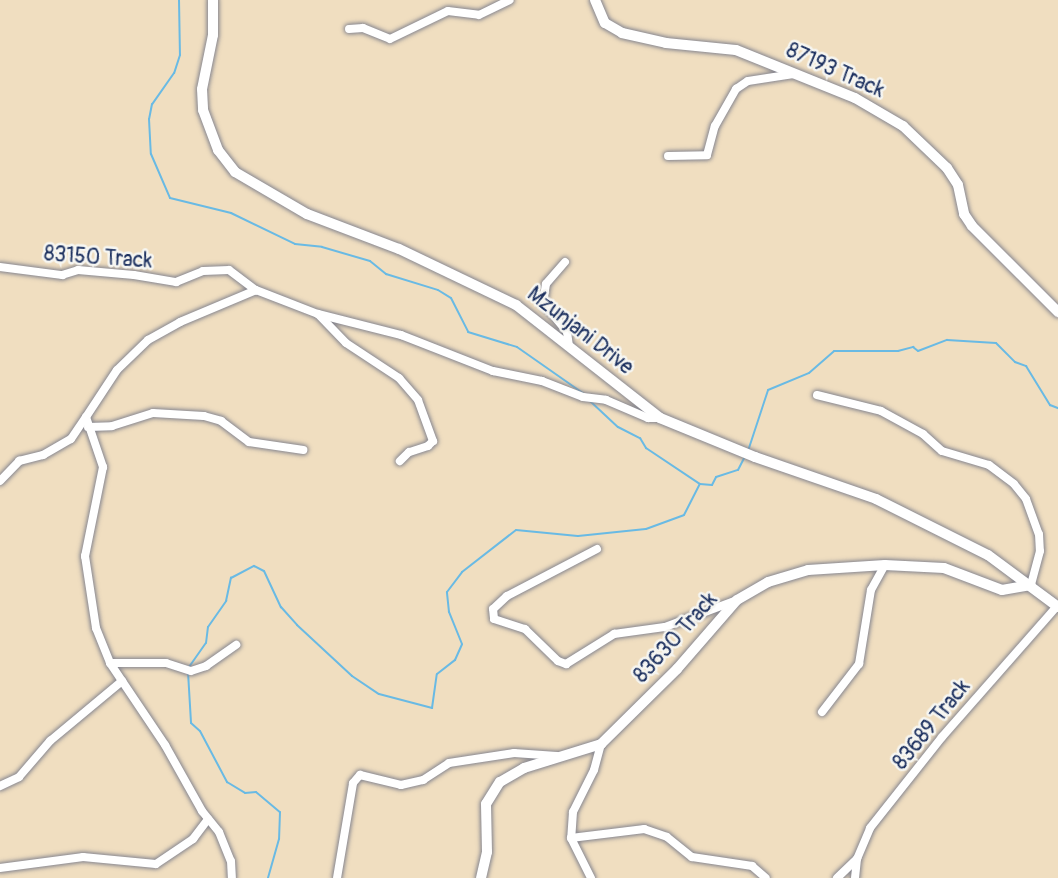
<!DOCTYPE html>
<style>
body{margin:0}
#map{position:relative;width:1058px;height:878px;overflow:hidden;background:#f0dec0;font-family:Pangolin,sans-serif}
div>[style]{position:absolute}
.stream>*{height:2px;margin:-1px;padding:0 1px;transform-origin:1px;border-radius:1px;background:#69bae4}
.roads{filter:drop-shadow(0 0 2px #86868f) drop-shadow(0 0 2px #86868f)}
.street>*{height:8px;margin:-4px;padding:0 4px;transform-origin:4px;border-radius:4px;background:#fff}
.secondary>*{height:10px;margin:-5px;padding:0 5px;transform-origin:5px;border-radius:5px;background:#fff}
span{translate:-50% -50%;white-space:nowrap;text-align:center;line-height:1.15;-webkit-text-stroke:5px #f6f6f2;paint-order:stroke}
.street-label{font-size:21px;color:#1b2f5e}
</style>
<div id="map">
<div class="stream">
<i style="left:179px;top:0;width:55px;rotate:89deg"></i>
<i style="left:180px;top:55px;width:19px;rotate:108deg"></i>
<i style="left:174px;top:73px;width:38px;rotate:125deg"></i>
<i style="left:152px;top:104px;width:15px;rotate:101deg"></i>
<i style="left:149px;top:119px;width:35px;rotate:87deg"></i>
<i style="left:151px;top:154px;width:48px;rotate:66.6deg"></i>
<i style="left:170px;top:198px;width:63px;rotate:13.8deg"></i>
<i style="left:231px;top:213px;width:71px;rotate:25.8deg"></i>
<i style="left:295px;top:244px;width:27px;rotate:6deg"></i>
<i style="left:322px;top:247px;width:50px;rotate:16.3deg"></i>
<i style="left:370px;top:261px;width:21px;rotate:39deg"></i>
<i style="left:386px;top:274px;width:54px;rotate:17.1deg"></i>
<i style="left:438px;top:290px;width:15px;rotate:32deg"></i>
<i style="left:451px;top:298px;width:38px;rotate:63deg"></i>
<i style="left:468px;top:332px;width:51px;rotate:17deg"></i>
<i style="left:517px;top:347px;width:82px;rotate:35deg"></i>
<i style="left:590px;top:401px;width:38px;rotate:43deg"></i>
<i style="left:618px;top:427px;width:25px;rotate:27deg"></i>
<i style="left:640px;top:438px;width:12px;rotate:59deg"></i>
<i style="left:646px;top:448px;width:65px;rotate:33.7deg"></i>
<i style="left:700px;top:484px;width:12px;rotate:5deg"></i>
<i style="left:712px;top:485px;width:9px;rotate:-63deg"></i>
<i style="left:716px;top:477px;width:23px;rotate:-18deg"></i>
<i style="left:738px;top:470px;width:16px;rotate:-63deg"></i>
<i style="left:748px;top:451px;width:64px;rotate:-71.8deg"></i>
<i style="left:768px;top:390px;width:44px;rotate:-22.5deg"></i>
<i style="left:809px;top:373px;width:33px;rotate:-41deg"></i>
<i style="left:834px;top:351px;width:64px"></i>
<i style="left:898px;top:351px;width:16px;rotate:-15deg"></i>
<i style="left:913px;top:347px;width:6px;rotate:39deg"></i>
<i style="left:918px;top:351px;width:31px;rotate:-21deg"></i>
<i style="left:947px;top:340px;width:49px;rotate:3.5deg"></i>
<i style="left:996px;top:343px;width:27px;rotate:45deg"></i>
<i style="left:1015px;top:362px;width:12px;rotate:20deg"></i>
<i style="left:1026px;top:366px;width:46px;rotate:58.4deg"></i>
<i style="left:1050px;top:405px;width:9px;rotate:21deg"></i>
<i style="left:189px;top:667px;width:29px;rotate:-55deg"></i>
<i style="left:206px;top:643px;width:16px;rotate:-83deg"></i>
<i style="left:208px;top:627px;width:32px;rotate:-55deg"></i>
<i style="left:226px;top:601px;width:24px;rotate:-78deg"></i>
<i style="left:231px;top:578px;width:26px;rotate:-28deg"></i>
<i style="left:254px;top:566px;width:11px;rotate:27deg"></i>
<i style="left:264px;top:571px;width:40px;rotate:65deg"></i>
<i style="left:281px;top:607px;width:24px;rotate:48deg"></i>
<i style="left:297px;top:625px;width:75px;rotate:42.8deg"></i>
<i style="left:352px;top:676px;width:32px;rotate:34deg"></i>
<i style="left:379px;top:694px;width:55px;rotate:14.8deg"></i>
<i style="left:432px;top:708px;width:34px;rotate:-82deg"></i>
<i style="left:437px;top:674px;width:23px;rotate:-38deg"></i>
<i style="left:455px;top:660px;width:17px;rotate:-66deg"></i>
<i style="left:462px;top:644px;width:35px;rotate:-112deg"></i>
<i style="left:449px;top:612px;width:20px;rotate:-96deg"></i>
<i style="left:447px;top:592px;width:25px;rotate:-53deg"></i>
<i style="left:462px;top:572px;width:68px;rotate:-37.9deg"></i>
<i style="left:516px;top:530px;width:62px;rotate:5.5deg"></i>
<i style="left:578px;top:536px;width:68px;rotate:-5.9deg"></i>
<i style="left:646px;top:529px;width:40px;rotate:-20.2deg"></i>
<i style="left:684px;top:515px;width:35px;rotate:-63deg"></i>
<i style="left:188px;top:672px;width:51px;rotate:86.6deg"></i>
<i style="left:191px;top:723px;width:12px;rotate:42deg"></i>
<i style="left:200px;top:731px;width:58px;rotate:62.1deg"></i>
<i style="left:227px;top:782px;width:21px;rotate:31deg"></i>
<i style="left:245px;top:793px;width:11px;rotate:-5deg"></i>
<i style="left:256px;top:792px;width:31px;rotate:40deg"></i>
<i style="left:280px;top:812px;width:27px;rotate:92deg"></i>
<i style="left:279px;top:839px;width:41px;rotate:105.8deg"></i>
</div>
<div class="roads">
<div class="street">
<i style="left:349px;top:29px;width:14px;rotate:-4deg"></i>
<i style="left:363px;top:28px;width:29px;rotate:22deg"></i>
<i style="left:390px;top:39px;width:64px;rotate:-25.8deg"></i>
<i style="left:448px;top:11px;width:31px;rotate:7deg"></i>
<i style="left:479px;top:15px;width:34px;rotate:-26deg"></i>
<i style="left:668px;top:156px;width:39px;rotate:-1deg"></i>
<i style="left:707px;top:155px;width:30px;rotate:-75deg"></i>
<i style="left:715px;top:126px;width:43px;rotate:-60.4deg"></i>
<i style="left:736px;top:89px;width:14px;rotate:-34deg"></i>
<i style="left:748px;top:81px;width:46px;rotate:-8.8deg"></i>
<i style="left:565px;top:262px;width:29px;rotate:131deg"></i>
<i style="left:546px;top:284px;width:19px;rotate:99deg"></i>
<i style="left:543px;top:303px;width:38px;rotate:50deg"></i>
<i style="left:567px;top:332px;width:14px;rotate:82deg"></i>
<i style="left:0;top:267px;width:63px;rotate:7.4deg"></i>
<i style="left:62px;top:275px;width:17px;rotate:-17deg"></i>
<i style="left:78px;top:270px;width:56px;rotate:5.1deg"></i>
<i style="left:134px;top:275px;width:43px;rotate:9.5deg"></i>
<i style="left:176px;top:282px;width:29px;rotate:-22deg"></i>
<i style="left:203px;top:271px;width:26px;rotate:-2deg"></i>
<i style="left:229px;top:270px;width:34px;rotate:37deg"></i>
<i style="left:256px;top:290px;width:66px;rotate:21.2deg"></i>
<i style="left:318px;top:314px;width:86px;rotate:14.2deg"></i>
<i style="left:401px;top:335px;width:99px;rotate:21.4deg"></i>
<i style="left:493px;top:371px;width:50px;rotate:11.5deg"></i>
<i style="left:542px;top:381px;width:44px;rotate:21.3deg"></i>
<i style="left:583px;top:397px;width:23px;rotate:7deg"></i>
<i style="left:606px;top:400px;width:46px;rotate:23.2deg"></i>
<i style="left:648px;top:418px;width:12px"></i>
<i style="left:318px;top:314px;width:40px;rotate:46deg"></i>
<i style="left:346px;top:343px;width:64px;rotate:33.4deg"></i>
<i style="left:399px;top:378px;width:29px;rotate:49deg"></i>
<i style="left:418px;top:400px;width:44px;rotate:69.9deg"></i>
<i style="left:433px;top:441px;width:7px;rotate:135deg"></i>
<i style="left:428px;top:446px;width:20px;rotate:162deg"></i>
<i style="left:409px;top:452px;width:13px;rotate:135deg"></i>
<i style="left:817px;top:395px;width:66px;rotate:14deg"></i>
<i style="left:881px;top:411px;width:48px;rotate:28.7deg"></i>
<i style="left:923px;top:434px;width:25px;rotate:42deg"></i>
<i style="left:942px;top:451px;width:49px;rotate:16.6deg"></i>
<i style="left:989px;top:465px;width:31px;rotate:37deg"></i>
<i style="left:1014px;top:484px;width:19px;rotate:51deg"></i>
<i style="left:1026px;top:499px;width:37px;rotate:70deg"></i>
<i style="left:1039px;top:534px;width:17px;rotate:87deg"></i>
<i style="left:1040px;top:551px;width:35px;rotate:105deg"></i>
<i style="left:86px;top:417px;width:56px;rotate:-56.6deg"></i>
<i style="left:117px;top:370px;width:43px;rotate:-44.1deg"></i>
<i style="left:148px;top:340px;width:37px;rotate:-29deg"></i>
<i style="left:180px;top:322px;width:82px;rotate:-22.8deg"></i>
<i style="left:88px;top:427px;width:24px;rotate:-2deg"></i>
<i style="left:112px;top:426px;width:43px;rotate:-17.6deg"></i>
<i style="left:153px;top:413px;width:51px;rotate:3.4deg"></i>
<i style="left:204px;top:416px;width:18px;rotate:16deg"></i>
<i style="left:221px;top:421px;width:35px;rotate:37deg"></i>
<i style="left:249px;top:442px;width:55px;rotate:8.4deg"></i>
<i style="left:0;top:481px;width:28px;rotate:-46deg"></i>
<i style="left:19px;top:461px;width:25px;rotate:-14deg"></i>
<i style="left:43px;top:455px;width:32px;rotate:-30deg"></i>
<i style="left:71px;top:439px;width:27px;rotate:-56deg"></i>
<i style="left:86px;top:417px;width:53px;rotate:71.2deg"></i>
<i style="left:103px;top:467px;width:91px;rotate:101.4deg"></i>
<i style="left:85px;top:556px;width:73px;rotate:81.3deg"></i>
<i style="left:96px;top:628px;width:38px;rotate:68deg"></i>
<i style="left:110px;top:663px;width:99px;rotate:56.1deg"></i>
<i style="left:165px;top:745px;width:76px;rotate:60.7deg"></i>
<i style="left:202px;top:811px;width:27px;rotate:51deg"></i>
<i style="left:219px;top:832px;width:31px;rotate:68deg"></i>
<i style="left:231px;top:861px;width:17px;rotate:87deg"></i>
<i style="left:597px;top:549px;width:102px;rotate:152.4deg"></i>
<i style="left:507px;top:596px;width:19px;rotate:137deg"></i>
<i style="left:493px;top:609px;width:10px;rotate:84deg"></i>
<i style="left:494px;top:619px;width:33px;rotate:18deg"></i>
<i style="left:525px;top:629px;width:46px;rotate:44.1deg"></i>
<i style="left:558px;top:661px;width:9px;rotate:21deg"></i>
<i style="left:566px;top:664px;width:57px;rotate:-32deg"></i>
<i style="left:614px;top:634px;width:51px;rotate:-7.8deg"></i>
<i style="left:665px;top:627px;width:77px;rotate:-20.6deg"></i>
<i style="left:110px;top:663px;width:56px"></i>
<i style="left:166px;top:663px;width:26px;rotate:18deg"></i>
<i style="left:191px;top:671px;width:16px;rotate:-18deg"></i>
<i style="left:206px;top:666px;width:37px;rotate:-35deg"></i>
<i style="left:822px;top:712px;width:61px;rotate:-52.4deg"></i>
<i style="left:859px;top:664px;width:75px;rotate:-80.8deg"></i>
<i style="left:871px;top:590px;width:29px;rotate:-61deg"></i>
<i style="left:601px;top:744px;width:27px;rotate:105deg"></i>
<i style="left:594px;top:770px;width:47px;rotate:116.6deg"></i>
<i style="left:573px;top:812px;width:26px;rotate:94deg"></i>
<i style="left:571px;top:838px;width:74px;rotate:-7deg"></i>
<i style="left:644px;top:829px;width:24px;rotate:19deg"></i>
<i style="left:667px;top:837px;width:32px;rotate:39deg"></i>
<i style="left:692px;top:857px;width:61px;rotate:8.5deg"></i>
<i style="left:752px;top:866px;width:18px;rotate:41deg"></i>
<i style="left:0;top:786px;width:21px;rotate:-25deg"></i>
<i style="left:19px;top:777px;width:48px;rotate:-49.3deg"></i>
<i style="left:50px;top:741px;width:94px;rotate:-39.8deg"></i>
<i style="left:571px;top:838px;width:45px;rotate:63.4deg"></i>
<i style="left:0;top:868px;width:84px;rotate:-7.5deg"></i>
<i style="left:83px;top:857px;width:73px;rotate:5.5deg"></i>
<i style="left:156px;top:864px;width:45px;rotate:-34deg"></i>
<i style="left:193px;top:839px;width:25px;rotate:-53deg"></i>
<i style="left:337px;top:878px;width:96px;rotate:-80.4deg"></i>
<i style="left:353px;top:783px;width:11px;rotate:-49deg"></i>
<i style="left:360px;top:775px;width:42px;rotate:13.7deg"></i>
<i style="left:401px;top:785px;width:23px;rotate:-13deg"></i>
<i style="left:423px;top:780px;width:31px;rotate:-33deg"></i>
<i style="left:449px;top:763px;width:66px;rotate:-8.7deg"></i>
<i style="left:514px;top:753px;width:43px;rotate:4deg"></i>
<i style="left:837px;top:878px;width:28px;rotate:-44deg"></i>
<i style="left:855px;top:878px;width:19px;rotate:-84deg"></i>
<i style="left:857px;top:859px;width:34px;rotate:-67deg"></i>
<i style="left:870px;top:828px;width:116px;rotate:-51.6deg"></i>
<i style="left:942px;top:737px;width:174px;rotate:-48.7deg"></i>
</div>
<div class="secondary">
<i style="left:213px;top:0;width:35px;rotate:90deg"></i>
<i style="left:213px;top:35px;width:55px;rotate:101.5deg"></i>
<i style="left:202px;top:89px;width:21px;rotate:87deg"></i>
<i style="left:203px;top:110px;width:43px;rotate:69.4deg"></i>
<i style="left:218px;top:150px;width:28px;rotate:52deg"></i>
<i style="left:235px;top:172px;width:83px;rotate:30.3deg"></i>
<i style="left:307px;top:214px;width:98px;rotate:20.8deg"></i>
<i style="left:399px;top:249px;width:130px;rotate:25.6deg"></i>
<i style="left:516px;top:305px;width:183px;rotate:38.1deg"></i>
<i style="left:660px;top:418px;width:103px;rotate:22.3deg"></i>
<i style="left:755px;top:457px;width:128px;rotate:19.1deg"></i>
<i style="left:876px;top:499px;width:125px;rotate:26.6deg"></i>
<i style="left:988px;top:555px;width:87px;rotate:36.6deg"></i>
<i style="left:595px;top:0;width:25px;rotate:67deg"></i>
<i style="left:605px;top:23px;width:20px;rotate:30deg"></i>
<i style="left:622px;top:33px;width:45px;rotate:12.8deg"></i>
<i style="left:666px;top:43px;width:70px;rotate:5.7deg"></i>
<i style="left:736px;top:50px;width:128px;rotate:22deg"></i>
<i style="left:855px;top:98px;width:56px;rotate:30.3deg"></i>
<i style="left:903px;top:126px;width:61px;rotate:43.7deg"></i>
<i style="left:947px;top:168px;width:20px;rotate:57deg"></i>
<i style="left:958px;top:185px;width:30px;rotate:78deg"></i>
<i style="left:964px;top:214px;width:14px;rotate:56deg"></i>
<i style="left:972px;top:226px;width:122px;rotate:45deg"></i>
<i style="left:481px;top:878px;width:27px;rotate:-77deg"></i>
<i style="left:487px;top:852px;width:48px;rotate:-91.2deg"></i>
<i style="left:486px;top:804px;width:26px;rotate:-58deg"></i>
<i style="left:500px;top:782px;width:28px;rotate:-30deg"></i>
<i style="left:524px;top:768px;width:81px;rotate:-17.3deg"></i>
<i style="left:601px;top:744px;width:107px;rotate:-44.6deg"></i>
<i style="left:677px;top:669px;width:91px;rotate:-49deg"></i>
<i style="left:737px;top:600px;width:36px;rotate:-30deg"></i>
<i style="left:768px;top:582px;width:42px;rotate:-16.7deg"></i>
<i style="left:808px;top:570px;width:77px;rotate:-3.7deg"></i>
<i style="left:885px;top:565px;width:59px;rotate:2.9deg"></i>
<i style="left:944px;top:568px;width:62px;rotate:20.8deg"></i>
<i style="left:1002px;top:590px;width:29px;rotate:-10deg"></i>
</div>
</div>
<div class="street-label">
<span style="left:835px;top:71px;rotate:24deg">87193 Track</span>
<span style="left:98px;top:258px;rotate:4deg">83150 Track</span>
<span style="left:580px;top:331px;rotate:38deg">Mzunjani Drive</span>
<span style="left:676px;top:638px;rotate:-48deg">83630 Track</span>
<span style="left:932px;top:725px;rotate:-51deg">83689 Track</span>
</div>
</div>
